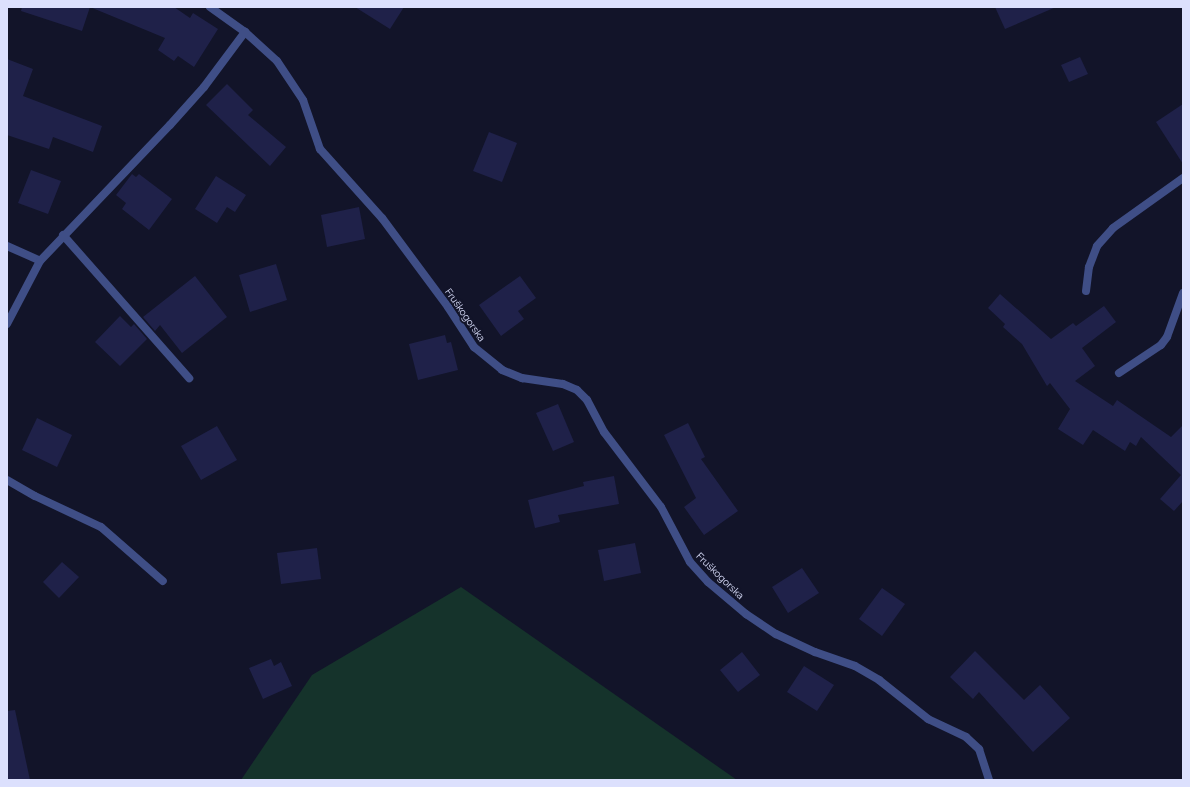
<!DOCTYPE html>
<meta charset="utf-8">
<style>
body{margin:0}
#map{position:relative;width:1190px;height:787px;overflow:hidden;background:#121429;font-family:Raleway,sans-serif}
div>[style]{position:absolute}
.green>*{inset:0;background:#15332b}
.building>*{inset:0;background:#1f2149}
.minor>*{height:8px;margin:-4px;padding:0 4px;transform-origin:4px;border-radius:4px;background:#3f4e86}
span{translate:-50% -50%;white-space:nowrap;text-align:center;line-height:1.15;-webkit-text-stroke:4px #121429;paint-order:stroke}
.street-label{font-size:10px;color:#dce0fd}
.frame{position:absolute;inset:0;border:8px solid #dce0fd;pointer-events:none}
</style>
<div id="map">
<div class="green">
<i style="clip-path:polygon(461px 587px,737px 780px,241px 780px,312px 675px)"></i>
</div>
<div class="building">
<i style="clip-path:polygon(22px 7px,90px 7px,82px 31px,21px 11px)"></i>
<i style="clip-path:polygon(90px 7px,174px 7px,190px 18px,193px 13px,218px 29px,194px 67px,178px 56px,174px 61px,158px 50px,165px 38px)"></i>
<i style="clip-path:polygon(355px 7px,404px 7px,390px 29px)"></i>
<i style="clip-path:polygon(995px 7px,1056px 7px,1005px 29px)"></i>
<i style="clip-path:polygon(1080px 57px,1088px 74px,1069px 82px,1061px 65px)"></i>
<i style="clip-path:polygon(7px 59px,33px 69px,23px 96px,102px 126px,93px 152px,53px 137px,49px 149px,7px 135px)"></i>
<i style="clip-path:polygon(227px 84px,253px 110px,248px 115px,286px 147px,270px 166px,206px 105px)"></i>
<i style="clip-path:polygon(1183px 104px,1183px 164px,1156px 122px)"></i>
<i style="clip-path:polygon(489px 132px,517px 143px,502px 182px,473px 171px)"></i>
<i style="clip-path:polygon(31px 170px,61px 181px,48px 214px,18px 203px)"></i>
<i style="clip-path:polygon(132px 174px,136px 177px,139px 174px,172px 199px,149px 230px,122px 209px,126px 203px,116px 195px)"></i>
<i style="clip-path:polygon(216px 176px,246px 195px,235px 212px,227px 207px,217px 223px,195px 209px)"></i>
<i style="clip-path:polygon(359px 207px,365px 239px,327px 247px,321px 215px)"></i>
<i style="clip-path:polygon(276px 264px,287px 300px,250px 312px,239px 275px)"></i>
<i style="clip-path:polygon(195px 276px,227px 317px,182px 353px,160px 325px,155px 331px,143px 317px)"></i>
<i style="clip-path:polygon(520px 276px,536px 298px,518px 311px,524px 319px,501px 336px,479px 305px)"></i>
<i style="clip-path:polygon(1000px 294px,1051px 339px,1073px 323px,1076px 326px,1104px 306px,1116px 322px,1082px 348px,1095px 366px,1075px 381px,1113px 406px,1117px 400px,1171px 437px,1183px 425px,1183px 501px,1174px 511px,1160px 499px,1181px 475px,1141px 437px,1136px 446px,1130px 442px,1125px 451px,1093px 430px,1083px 445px,1058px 429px,1070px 409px,1050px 383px,1047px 386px,1022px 344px,1003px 327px,1005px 324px,988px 308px)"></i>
<i style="clip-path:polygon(120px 316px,131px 327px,134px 324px,147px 339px,120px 366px,95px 342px)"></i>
<i style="clip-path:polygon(445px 335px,447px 343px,451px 342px,458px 370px,418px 380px,409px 344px)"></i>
<i style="clip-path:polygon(558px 404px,574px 442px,553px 451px,536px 413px)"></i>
<i style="clip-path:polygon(37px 418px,72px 435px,57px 467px,22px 450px)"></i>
<i style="clip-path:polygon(688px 423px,705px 457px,701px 459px,738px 511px,704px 535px,684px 507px,696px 498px,664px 435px)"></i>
<i style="clip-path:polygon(217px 426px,237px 460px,201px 480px,181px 446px)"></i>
<i style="clip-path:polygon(614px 476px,619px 504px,558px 515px,560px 522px,535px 528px,528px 500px,584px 486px,583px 482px)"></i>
<i style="clip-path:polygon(635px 543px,641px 573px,604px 581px,598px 550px)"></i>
<i style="clip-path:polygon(317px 548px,321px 579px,281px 584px,277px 553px)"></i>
<i style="clip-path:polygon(62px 562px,79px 577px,59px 598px,43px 582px)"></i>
<i style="clip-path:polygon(802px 568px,819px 593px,788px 613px,772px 587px)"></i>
<i style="clip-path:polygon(882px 588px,905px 604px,882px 636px,859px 619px)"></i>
<i style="clip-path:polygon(975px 651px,1024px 700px,1040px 685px,1070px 718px,1033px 752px,979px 692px,973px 699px,950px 677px)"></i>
<i style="clip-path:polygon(742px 652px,760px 675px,738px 692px,720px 670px)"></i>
<i style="clip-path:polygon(271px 659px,274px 666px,281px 662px,292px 686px,263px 699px,249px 668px)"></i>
<i style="clip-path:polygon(804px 666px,834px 685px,817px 711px,787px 692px)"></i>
<i style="clip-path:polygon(15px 710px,30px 780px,7px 780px,7px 711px)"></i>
</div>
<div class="minor">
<i style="left:210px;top:7px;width:43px;rotate:35.5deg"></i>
<i style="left:245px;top:32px;width:43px;rotate:42.2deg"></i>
<i style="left:277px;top:61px;width:47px;rotate:56.3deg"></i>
<i style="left:303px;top:100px;width:52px;rotate:70.9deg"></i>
<i style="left:320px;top:149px;width:93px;rotate:48.1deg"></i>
<i style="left:382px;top:218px;width:111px;rotate:53.4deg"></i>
<i style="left:448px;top:307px;width:48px;rotate:57deg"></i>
<i style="left:474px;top:347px;width:36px;rotate:39deg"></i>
<i style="left:502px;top:370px;width:22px;rotate:22deg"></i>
<i style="left:522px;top:378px;width:41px;rotate:8.3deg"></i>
<i style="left:563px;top:384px;width:15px;rotate:23deg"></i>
<i style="left:577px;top:390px;width:14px;rotate:45deg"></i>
<i style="left:587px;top:400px;width:36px;rotate:62deg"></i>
<i style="left:604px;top:432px;width:94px;rotate:52.8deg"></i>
<i style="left:661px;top:507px;width:62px;rotate:62.2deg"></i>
<i style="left:690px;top:562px;width:27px;rotate:48deg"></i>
<i style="left:708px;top:582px;width:50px;rotate:40.1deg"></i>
<i style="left:746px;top:614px;width:36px;rotate:34deg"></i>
<i style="left:776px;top:634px;width:43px;rotate:24.8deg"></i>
<i style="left:815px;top:652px;width:42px;rotate:19.3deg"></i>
<i style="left:855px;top:666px;width:28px;rotate:30deg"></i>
<i style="left:879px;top:680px;width:63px;rotate:38.5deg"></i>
<i style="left:928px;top:719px;width:42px;rotate:25.3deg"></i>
<i style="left:966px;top:737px;width:18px;rotate:43deg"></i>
<i style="left:979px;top:749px;width:33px;rotate:72deg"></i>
<i style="left:63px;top:235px;width:191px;rotate:48.6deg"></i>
<i style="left:7px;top:246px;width:36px;rotate:24deg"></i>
<i style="left:1086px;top:291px;width:24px;rotate:-83deg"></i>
<i style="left:1089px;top:267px;width:22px;rotate:-69deg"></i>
<i style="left:1097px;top:246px;width:24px;rotate:-48deg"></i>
<i style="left:1113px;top:228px;width:86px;rotate:-35.5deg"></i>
<i style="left:7px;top:324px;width:71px;rotate:-62.4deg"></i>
<i style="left:40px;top:261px;width:188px;rotate:-46.3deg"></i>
<i style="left:170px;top:125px;width:51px;rotate:-48.2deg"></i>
<i style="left:204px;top:87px;width:69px;rotate:-53.3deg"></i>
<i style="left:1119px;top:373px;width:50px;rotate:-33.7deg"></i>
<i style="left:1161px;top:345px;width:10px;rotate:-53deg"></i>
<i style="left:1167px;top:337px;width:47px;rotate:-70deg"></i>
<i style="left:7px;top:480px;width:32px;rotate:30deg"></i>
<i style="left:35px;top:496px;width:73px;rotate:25.2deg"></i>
<i style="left:101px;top:527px;width:82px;rotate:41.1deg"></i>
</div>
<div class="street-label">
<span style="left:465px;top:315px;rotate:55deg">Fruškogorska</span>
<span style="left:720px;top:576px;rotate:44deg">Fruškogorska</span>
</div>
<div class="frame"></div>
</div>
